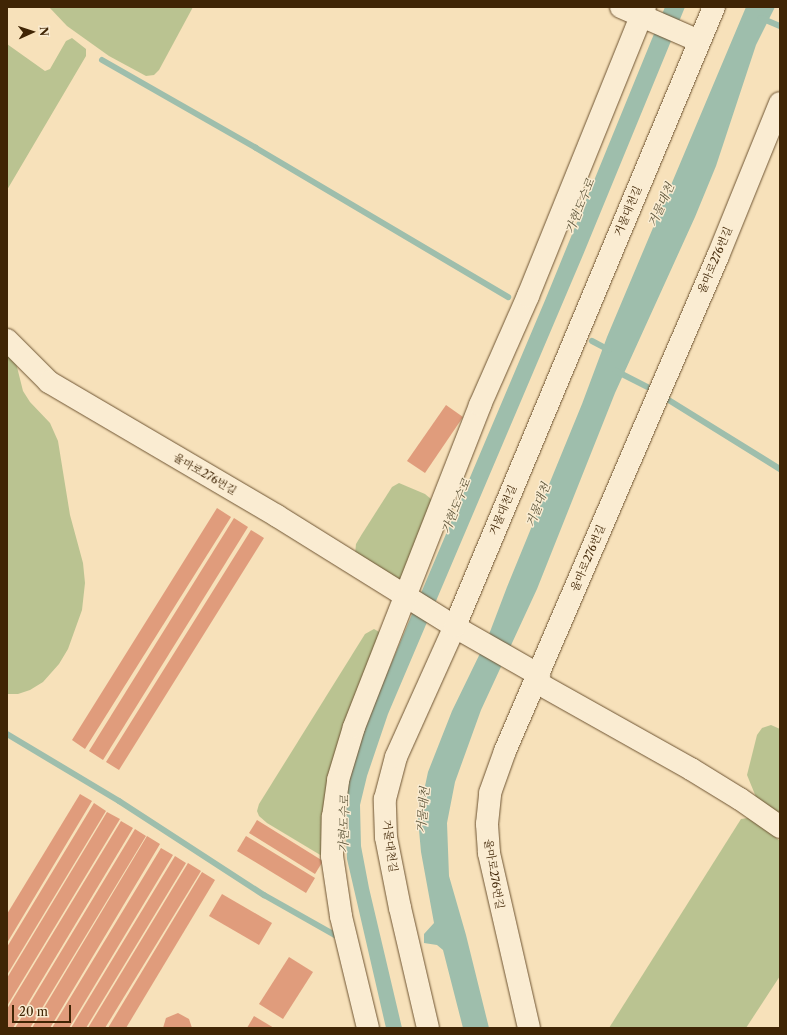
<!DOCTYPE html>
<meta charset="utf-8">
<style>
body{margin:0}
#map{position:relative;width:787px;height:1035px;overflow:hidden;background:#f7e1ba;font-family:"Libre Caslon Text","Noto Serif KR",serif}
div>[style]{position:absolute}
.green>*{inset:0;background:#bac391}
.water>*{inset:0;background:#9ebeac}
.stream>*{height:6px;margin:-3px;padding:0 3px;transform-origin:3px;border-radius:3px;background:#9ebeac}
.building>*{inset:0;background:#e09c7c}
.roads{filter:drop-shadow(0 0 1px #6e5432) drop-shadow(0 0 1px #6e5432)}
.minor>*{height:22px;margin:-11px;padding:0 11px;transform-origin:11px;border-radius:11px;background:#faecd2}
span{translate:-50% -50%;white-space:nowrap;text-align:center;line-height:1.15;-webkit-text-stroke:3px #faecd2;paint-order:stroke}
.street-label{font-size:11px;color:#402505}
.water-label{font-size:12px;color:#5c5337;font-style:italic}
.frame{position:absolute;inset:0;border:8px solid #402505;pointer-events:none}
.north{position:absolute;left:12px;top:12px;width:40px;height:40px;-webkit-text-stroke:3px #faecd2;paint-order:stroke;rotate:87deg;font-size:11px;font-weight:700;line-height:16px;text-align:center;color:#402505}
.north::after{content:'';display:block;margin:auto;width:14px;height:18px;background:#402505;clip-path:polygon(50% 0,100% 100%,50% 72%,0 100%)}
.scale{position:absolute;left:12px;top:1005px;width:59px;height:18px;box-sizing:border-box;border:2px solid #402505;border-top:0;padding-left:5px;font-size:12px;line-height:14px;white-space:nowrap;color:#402505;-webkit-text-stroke:3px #faecd2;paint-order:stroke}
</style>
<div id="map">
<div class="green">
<i style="clip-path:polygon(49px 7px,193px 7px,159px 70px,154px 75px,146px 76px,109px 56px,67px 26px)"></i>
<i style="clip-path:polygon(72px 38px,86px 49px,86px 56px,7px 190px,7px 44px,45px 71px,50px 69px,66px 41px)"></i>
<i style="clip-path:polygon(7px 352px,16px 363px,23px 391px,30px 402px,50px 423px,58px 441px,70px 515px,83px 563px,85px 583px,82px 610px,68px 649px,59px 664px,43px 682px,30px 690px,18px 694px,7px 694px)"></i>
<i style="clip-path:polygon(399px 483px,425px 494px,431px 499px,433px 506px,402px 580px,395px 581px,355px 554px,356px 544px,362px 534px,392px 487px)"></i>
<i style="clip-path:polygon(374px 629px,381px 633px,322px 856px,267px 823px,259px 816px,257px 811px,259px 804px,365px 634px)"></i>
<i style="clip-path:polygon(771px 725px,780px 729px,780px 817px,756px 797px,747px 775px,757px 735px,762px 728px)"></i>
<i style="clip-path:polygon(748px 818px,757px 822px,780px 841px,780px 976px,746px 1028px,609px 1028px,741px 819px)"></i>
</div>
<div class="water">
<i style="clip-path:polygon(665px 7px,685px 7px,583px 255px,388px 714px,367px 776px,360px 805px,361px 846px,369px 888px,402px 1028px,386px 1028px,347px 859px,345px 815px,348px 783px,362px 737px,374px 704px,546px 298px)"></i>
<i style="clip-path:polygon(746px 7px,775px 7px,756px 45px,716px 166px,695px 217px,615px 393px,537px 589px,481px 710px,455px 782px,447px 823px,449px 876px,466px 935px,489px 1028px,463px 1028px,443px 950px,437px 945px,424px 943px,424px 934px,434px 923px,421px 852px,418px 819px,428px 772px,452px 711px,488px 637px,507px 587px,582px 404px,607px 337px)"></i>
</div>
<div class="stream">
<i style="left:761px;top:18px;width:21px;rotate:23deg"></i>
<i style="left:102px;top:60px;width:177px;rotate:29.7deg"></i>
<i style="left:256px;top:148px;width:293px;rotate:30.6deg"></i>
<i style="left:592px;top:341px;width:19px;rotate:28deg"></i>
<i style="left:616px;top:371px;width:35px;rotate:27deg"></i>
<i style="left:667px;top:399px;width:133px;rotate:31.8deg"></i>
<i style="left:7px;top:734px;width:131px;rotate:30.9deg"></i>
<i style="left:119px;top:801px;width:173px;rotate:33deg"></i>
<i style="left:264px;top:895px;width:81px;rotate:29.4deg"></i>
</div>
<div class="building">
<i style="clip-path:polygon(446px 405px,463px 417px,425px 473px,407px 461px)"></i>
<i style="clip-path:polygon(217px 508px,231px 517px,85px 749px,72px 740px)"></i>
<i style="clip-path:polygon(234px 518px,248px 527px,103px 760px,89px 751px)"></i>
<i style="clip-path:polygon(251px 530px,264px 538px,119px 770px,106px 762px)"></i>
<i style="clip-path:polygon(80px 794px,92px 801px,7px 943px,7px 914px)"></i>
<i style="clip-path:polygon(94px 803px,106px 811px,7px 975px,7px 947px)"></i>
<i style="clip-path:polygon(107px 812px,120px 819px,7px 1006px,7px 978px)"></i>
<i style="clip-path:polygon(257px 820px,323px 861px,315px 874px,249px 833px)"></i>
<i style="clip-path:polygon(121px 821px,133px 828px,13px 1028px,7px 1028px,7px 1009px)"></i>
<i style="clip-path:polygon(135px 829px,146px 836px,30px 1028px,15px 1028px)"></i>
<i style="clip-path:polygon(147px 836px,160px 844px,50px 1028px,32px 1028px)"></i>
<i style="clip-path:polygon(246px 836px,315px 878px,306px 893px,237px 851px)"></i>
<i style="clip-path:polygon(161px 848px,173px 855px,69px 1028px,52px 1028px)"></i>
<i style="clip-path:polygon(175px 856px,186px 863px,86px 1028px,71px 1028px)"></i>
<i style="clip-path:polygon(188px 863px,201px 871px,105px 1028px,88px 1028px)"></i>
<i style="clip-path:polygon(202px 872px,215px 880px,126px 1028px,108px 1028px)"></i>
<i style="clip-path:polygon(222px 894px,272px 923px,259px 945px,209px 916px)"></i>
<i style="clip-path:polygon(289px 957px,313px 972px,283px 1019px,259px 1004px)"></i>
<i style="clip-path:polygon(178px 1013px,189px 1019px,192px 1028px,163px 1028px,166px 1018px)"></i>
<i style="clip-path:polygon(254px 1016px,274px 1028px,247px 1028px)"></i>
</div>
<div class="roads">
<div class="minor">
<i style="left:621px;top:7px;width:85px;rotate:23.6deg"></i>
<i style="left:7px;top:340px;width:59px;rotate:45deg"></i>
<i style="left:49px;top:382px;width:264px;rotate:30.4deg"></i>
<i style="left:277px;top:516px;width:218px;rotate:31.9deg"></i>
<i style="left:462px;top:631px;width:89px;rotate:29.7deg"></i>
<i style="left:536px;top:682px;width:178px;rotate:29.3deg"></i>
<i style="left:691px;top:769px;width:57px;rotate:31.5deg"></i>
<i style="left:740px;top:799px;width:49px;rotate:35deg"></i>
<i style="left:368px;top:1028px;width:115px;rotate:-103.6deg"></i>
<i style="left:341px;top:916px;width:61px;rotate:-98.5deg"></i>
<i style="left:332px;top:856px;width:39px;rotate:-89deg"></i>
<i style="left:333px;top:817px;width:37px;rotate:-82deg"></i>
<i style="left:338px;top:780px;width:55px;rotate:-73.2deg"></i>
<i style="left:354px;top:727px;width:346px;rotate:-68.6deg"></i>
<i style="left:480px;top:405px;width:119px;rotate:-66.2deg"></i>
<i style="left:528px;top:296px;width:312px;rotate:-68deg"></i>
<i style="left:428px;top:1028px;width:123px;rotate:-103.1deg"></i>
<i style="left:400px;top:908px;width:72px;rotate:-101.2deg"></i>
<i style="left:386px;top:837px;width:38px;rotate:-92deg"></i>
<i style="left:385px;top:799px;width:43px;rotate:-75.3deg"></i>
<i style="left:396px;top:757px;width:144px;rotate:-65.8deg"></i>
<i style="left:455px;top:626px;width:671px;rotate:-67.29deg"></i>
<i style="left:529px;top:1028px;width:180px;rotate:-102.9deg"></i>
<i style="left:489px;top:853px;width:29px;rotate:-94deg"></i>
<i style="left:487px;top:824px;width:31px;rotate:-84deg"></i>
<i style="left:490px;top:793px;width:45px;rotate:-70.3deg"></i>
<i style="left:505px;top:751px;width:539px;rotate:-66.72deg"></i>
<i style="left:718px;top:256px;width:165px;rotate:-67.9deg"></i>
</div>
</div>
<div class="street-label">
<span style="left:628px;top:211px;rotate:-67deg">거물대천길</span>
<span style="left:715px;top:260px;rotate:-67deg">율마로276번길</span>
<span style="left:205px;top:474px;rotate:30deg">율마로276번길</span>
<span style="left:503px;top:510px;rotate:-67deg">거물대천길</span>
<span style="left:588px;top:558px;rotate:-67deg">율마로276번길</span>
<span style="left:390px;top:846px;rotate:82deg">거물대천길</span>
<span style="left:494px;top:874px;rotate:80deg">율마로276번길</span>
</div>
<div class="water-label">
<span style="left:661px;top:205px;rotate:-66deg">거물대천</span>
<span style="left:580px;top:206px;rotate:-68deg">가현도수로</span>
<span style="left:538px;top:505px;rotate:-69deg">거물대천</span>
<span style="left:456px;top:506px;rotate:-68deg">가현도수로</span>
<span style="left:423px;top:810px;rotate:-85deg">거물대천</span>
<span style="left:344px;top:824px;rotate:-89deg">가현도수로</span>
</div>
<div class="frame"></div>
<div class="north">N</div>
<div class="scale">20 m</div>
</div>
